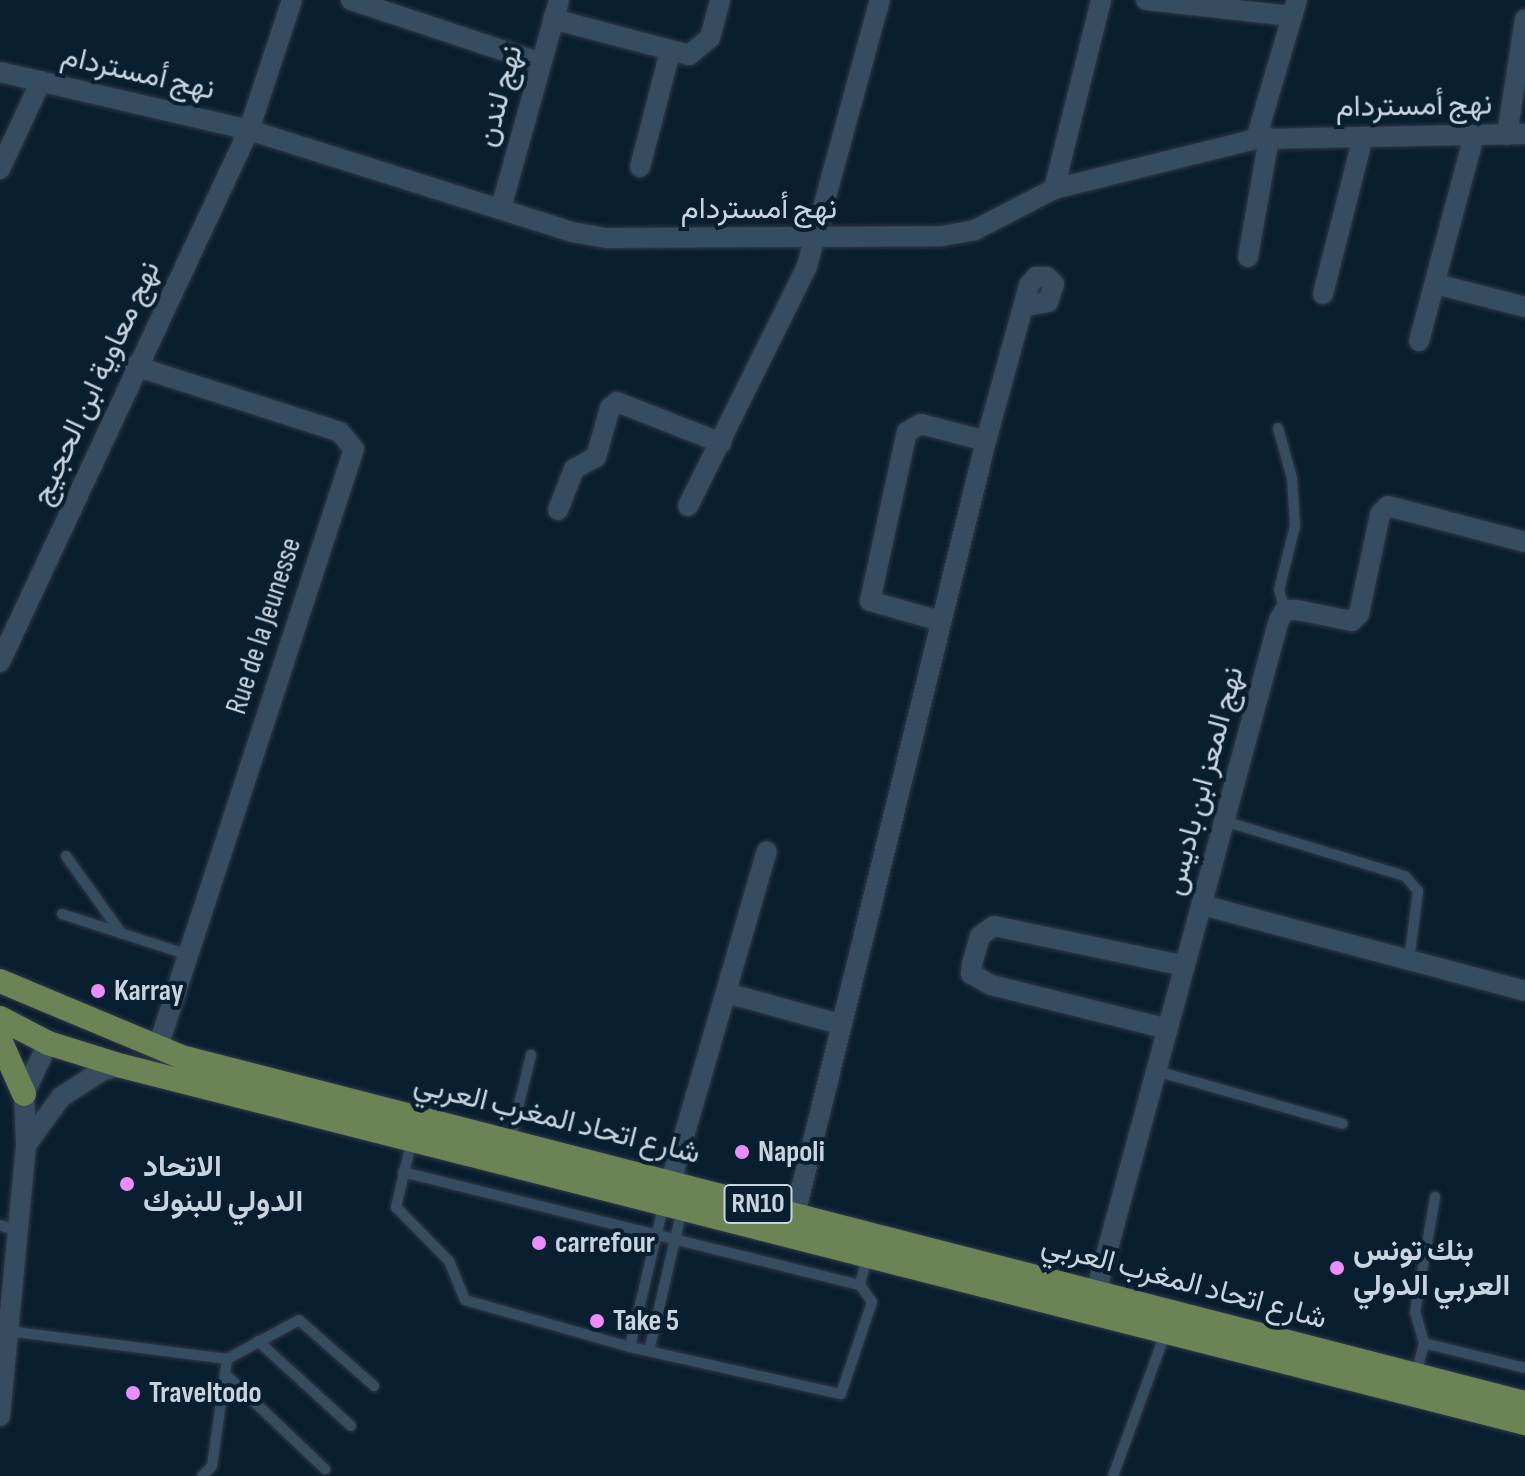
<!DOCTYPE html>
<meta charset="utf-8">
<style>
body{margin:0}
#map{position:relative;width:1525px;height:1476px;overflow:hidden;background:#091e2f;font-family:"Sofia Sans Condensed",Vazirmatn,sans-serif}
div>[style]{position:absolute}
.roads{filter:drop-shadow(0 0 2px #303846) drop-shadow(0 0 2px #303846)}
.lane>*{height:10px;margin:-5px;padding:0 5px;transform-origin:5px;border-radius:5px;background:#364c60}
.street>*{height:20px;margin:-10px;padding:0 10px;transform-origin:10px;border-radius:10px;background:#364c60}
.primary>*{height:24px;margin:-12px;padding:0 12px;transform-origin:12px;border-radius:12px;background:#6b8455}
.dots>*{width:22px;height:22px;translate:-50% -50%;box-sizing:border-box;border:4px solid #091e2f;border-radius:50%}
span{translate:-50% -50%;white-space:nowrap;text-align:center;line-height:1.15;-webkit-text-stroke:8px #091e2f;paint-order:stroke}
.shield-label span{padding:2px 6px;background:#091e2f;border:2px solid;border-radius:6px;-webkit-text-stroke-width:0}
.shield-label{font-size:28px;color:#c8d4e0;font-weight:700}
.street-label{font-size:30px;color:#c8d4e0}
.poi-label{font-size:30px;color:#c8d4e0;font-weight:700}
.left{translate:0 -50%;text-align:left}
</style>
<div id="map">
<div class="roads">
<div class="lane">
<i style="left:1278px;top:428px;width:52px;rotate:74.4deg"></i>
<i style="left:1292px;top:478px;width:48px;rotate:86.4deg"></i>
<i style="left:1295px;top:526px;width:66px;rotate:104deg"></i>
<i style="left:1279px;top:590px;width:21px;rotate:73deg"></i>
<i style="left:1224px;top:821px;width:189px;rotate:16.9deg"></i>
<i style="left:1405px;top:876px;width:20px;rotate:49deg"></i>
<i style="left:1418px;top:891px;width:70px;rotate:97.4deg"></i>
<i style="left:66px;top:856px;width:96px;rotate:54.3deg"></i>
<i style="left:62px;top:914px;width:133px;rotate:18deg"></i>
<i style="left:1156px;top:1071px;width:194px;rotate:15.8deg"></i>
<i style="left:412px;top:1139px;width:70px;rotate:103.2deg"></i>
<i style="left:396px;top:1207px;width:76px;rotate:45.5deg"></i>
<i style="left:449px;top:1261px;width:42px;rotate:67.7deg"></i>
<i style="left:465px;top:1300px;width:172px;rotate:15.9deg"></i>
<i style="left:630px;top:1347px;width:216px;rotate:12.6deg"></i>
<i style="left:841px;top:1394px;width:97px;rotate:-71.4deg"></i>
<i style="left:872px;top:1302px;width:21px;rotate:-125deg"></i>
<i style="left:860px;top:1285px;width:30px;rotate:-76deg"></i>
<i style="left:510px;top:1141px;width:89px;rotate:-76.3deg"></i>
<i style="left:403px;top:1172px;width:471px;rotate:13.9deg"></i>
<i style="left:0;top:1225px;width:19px;rotate:21deg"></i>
<i style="left:8px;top:1331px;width:221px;rotate:7.3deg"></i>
<i style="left:227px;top:1359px;width:82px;rotate:-28.4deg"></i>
<i style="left:299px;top:1320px;width:100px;rotate:41.3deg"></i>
<i style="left:258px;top:1341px;width:126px;rotate:42.4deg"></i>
<i style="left:1424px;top:1343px;width:32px;rotate:-106deg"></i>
<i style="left:1415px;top:1312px;width:117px;rotate:-80.1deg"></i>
<i style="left:630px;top:1347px;width:148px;rotate:-76.7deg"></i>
<i style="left:649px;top:1351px;width:146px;rotate:-76.9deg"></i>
<i style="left:226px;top:1375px;width:137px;rotate:43.5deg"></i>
<i style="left:1416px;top:1375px;width:33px;rotate:-76deg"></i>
<i style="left:1424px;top:1343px;width:104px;rotate:13.9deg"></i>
<i style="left:202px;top:1476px;width:14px;rotate:-45deg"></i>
<i style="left:212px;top:1466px;width:108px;rotate:-82deg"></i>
<i style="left:1113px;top:1476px;width:154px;rotate:-69.9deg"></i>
</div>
<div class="street">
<i style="left:351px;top:0;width:199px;rotate:18.4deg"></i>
<i style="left:1146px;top:0;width:147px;rotate:6.3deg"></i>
<i style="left:553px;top:19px;width:141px;rotate:14.8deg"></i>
<i style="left:689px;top:55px;width:27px;rotate:-39deg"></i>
<i style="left:710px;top:38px;width:39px;rotate:-75deg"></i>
<i style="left:0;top:72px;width:256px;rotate:13.1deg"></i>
<i style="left:249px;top:130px;width:339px;rotate:17.5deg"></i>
<i style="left:572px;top:232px;width:36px;rotate:10deg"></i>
<i style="left:607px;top:238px;width:335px;rotate:-0.3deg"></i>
<i style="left:942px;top:236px;width:34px;rotate:-10deg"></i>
<i style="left:975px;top:230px;width:89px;rotate:-27.4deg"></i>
<i style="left:1054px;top:189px;width:208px;rotate:-13.9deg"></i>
<i style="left:1256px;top:139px;width:269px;rotate:-1.1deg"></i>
<i style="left:1507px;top:135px;width:117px;rotate:-81.2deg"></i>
<i style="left:1256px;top:139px;width:145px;rotate:-73.6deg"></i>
<i style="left:640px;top:167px;width:119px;rotate:-75.4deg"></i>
<i style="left:0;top:169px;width:97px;rotate:-65deg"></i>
<i style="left:1054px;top:189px;width:195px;rotate:-76deg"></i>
<i style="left:501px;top:208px;width:216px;rotate:-74.4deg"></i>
<i style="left:1248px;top:257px;width:121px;rotate:-80deg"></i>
<i style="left:1436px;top:284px;width:92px;rotate:14.5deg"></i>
<i style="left:1323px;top:294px;width:162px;rotate:-75.7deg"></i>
<i style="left:1419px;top:341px;width:212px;rotate:-75deg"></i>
<i style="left:135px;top:366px;width:215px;rotate:17.8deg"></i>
<i style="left:340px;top:432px;width:22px;rotate:51deg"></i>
<i style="left:354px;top:449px;width:629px;rotate:108.15deg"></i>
<i style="left:688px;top:506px;width:268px;rotate:-63.6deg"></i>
<i style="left:807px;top:266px;width:276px;rotate:-74.7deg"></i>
<i style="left:558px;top:510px;width:44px;rotate:-68.7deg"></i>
<i style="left:574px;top:469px;width:25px;rotate:-29deg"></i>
<i style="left:596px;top:457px;width:51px;rotate:-74.1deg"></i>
<i style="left:610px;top:408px;width:9px;rotate:-41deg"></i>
<i style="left:617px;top:402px;width:112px;rotate:21.5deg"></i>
<i style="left:940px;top:621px;width:73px;rotate:-164.1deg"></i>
<i style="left:870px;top:601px;width:173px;rotate:-77.7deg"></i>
<i style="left:907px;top:432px;width:16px;rotate:-30deg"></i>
<i style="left:921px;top:424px;width:67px;rotate:14.7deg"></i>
<i style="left:0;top:662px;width:587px;rotate:-64.92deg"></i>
<i style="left:249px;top:130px;width:137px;rotate:-71.7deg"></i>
<i style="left:1202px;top:905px;width:334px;rotate:14.9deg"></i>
<i style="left:727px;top:993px;width:119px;rotate:15.5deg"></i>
<i style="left:1168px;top:1029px;width:182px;rotate:-166deg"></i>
<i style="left:991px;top:985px;width:23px;rotate:-151deg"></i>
<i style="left:971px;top:974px;width:10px;rotate:-84deg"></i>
<i style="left:972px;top:964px;width:29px;rotate:-74deg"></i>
<i style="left:980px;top:936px;width:17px;rotate:-36deg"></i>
<i style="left:994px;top:926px;width:195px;rotate:11.8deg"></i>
<i style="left:26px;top:1145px;width:59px;rotate:-53.9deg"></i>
<i style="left:61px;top:1097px;width:50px;rotate:-32.7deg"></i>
<i style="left:103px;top:1070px;width:19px;rotate:-12deg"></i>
<i style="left:666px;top:1198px;width:361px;rotate:-73.8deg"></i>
<i style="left:795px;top:1214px;width:796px;rotate:-76.12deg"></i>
<i style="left:986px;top:441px;width:162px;rotate:-74.6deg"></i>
<i style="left:1029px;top:285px;width:11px;rotate:-49deg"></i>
<i style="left:1036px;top:277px;width:11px"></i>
<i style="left:1047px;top:277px;width:10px;rotate:45deg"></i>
<i style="left:1054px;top:284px;width:19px;rotate:108deg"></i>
<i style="left:1048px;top:302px;width:25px;rotate:169deg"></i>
<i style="left:1096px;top:1292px;width:696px;rotate:-74.77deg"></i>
<i style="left:1279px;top:620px;width:12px;rotate:-59deg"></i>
<i style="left:1285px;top:610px;width:12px"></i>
<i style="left:1297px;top:610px;width:56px;rotate:11.3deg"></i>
<i style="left:1352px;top:621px;width:10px;rotate:-45deg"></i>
<i style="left:1359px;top:614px;width:102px;rotate:-78.1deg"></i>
<i style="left:1380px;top:514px;width:11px;rotate:-45deg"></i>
<i style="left:1388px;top:506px;width:142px;rotate:14.7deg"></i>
<i style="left:0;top:1416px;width:272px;rotate:-84.5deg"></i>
<i style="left:26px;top:1145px;width:51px;rotate:-92.2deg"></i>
<i style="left:24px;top:1094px;width:56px;rotate:-64.8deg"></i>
</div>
<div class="primary">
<i style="left:0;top:981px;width:197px;rotate:22.7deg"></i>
<i style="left:182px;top:1057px;width:1387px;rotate:14.45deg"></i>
<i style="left:0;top:1018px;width:54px;rotate:27.5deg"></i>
<i style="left:48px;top:1043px;width:77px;rotate:17.3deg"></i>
<i style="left:122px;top:1066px;width:1448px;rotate:14.28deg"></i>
<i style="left:0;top:1040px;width:59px;rotate:66deg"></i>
</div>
</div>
<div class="dots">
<i style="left:98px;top:991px;background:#eb8dfc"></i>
<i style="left:742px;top:1152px;background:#eb8dfc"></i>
<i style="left:127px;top:1184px;background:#eb8dfc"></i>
<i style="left:539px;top:1243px;background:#eb8dfc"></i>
<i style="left:1337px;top:1268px;background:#eb8dfc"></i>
<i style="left:597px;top:1321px;background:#eb8dfc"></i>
<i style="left:133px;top:1393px;background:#eb8dfc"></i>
</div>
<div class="shield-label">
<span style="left:758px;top:1204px">RN10</span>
</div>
<div class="street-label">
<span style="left:138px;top:73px;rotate:13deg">نهج أمستردام</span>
<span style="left:500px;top:96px;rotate:-75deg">نهج لندن</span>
<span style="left:1414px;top:106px;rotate:-1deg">نهج أمستردام</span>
<span style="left:759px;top:209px">نهج أمستردام</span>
<span style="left:96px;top:383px;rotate:-65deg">نهج معاوية ابن الحجيج</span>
<span style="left:264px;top:626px;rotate:-72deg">Rue de la Jeunesse</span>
<span style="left:1204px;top:781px;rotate:-75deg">نهج المعز ابن باديس</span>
<span style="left:557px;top:1119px;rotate:14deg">شارع اتحاد المغرب العربي</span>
<span style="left:1184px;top:1282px;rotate:15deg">شارع اتحاد المغرب العربي</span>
</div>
<div class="poi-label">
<span class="left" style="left:114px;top:991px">Karray</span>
<span class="left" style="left:758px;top:1152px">Napoli</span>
<span class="left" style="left:143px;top:1184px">الاتحاد<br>الدولي للبنوك</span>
<span class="left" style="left:555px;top:1243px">carrefour</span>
<span class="left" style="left:1353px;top:1268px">بنك تونس<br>العربي الدولي</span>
<span class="left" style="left:613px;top:1321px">Take 5</span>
<span class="left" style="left:149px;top:1393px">Traveltodo</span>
</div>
</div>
